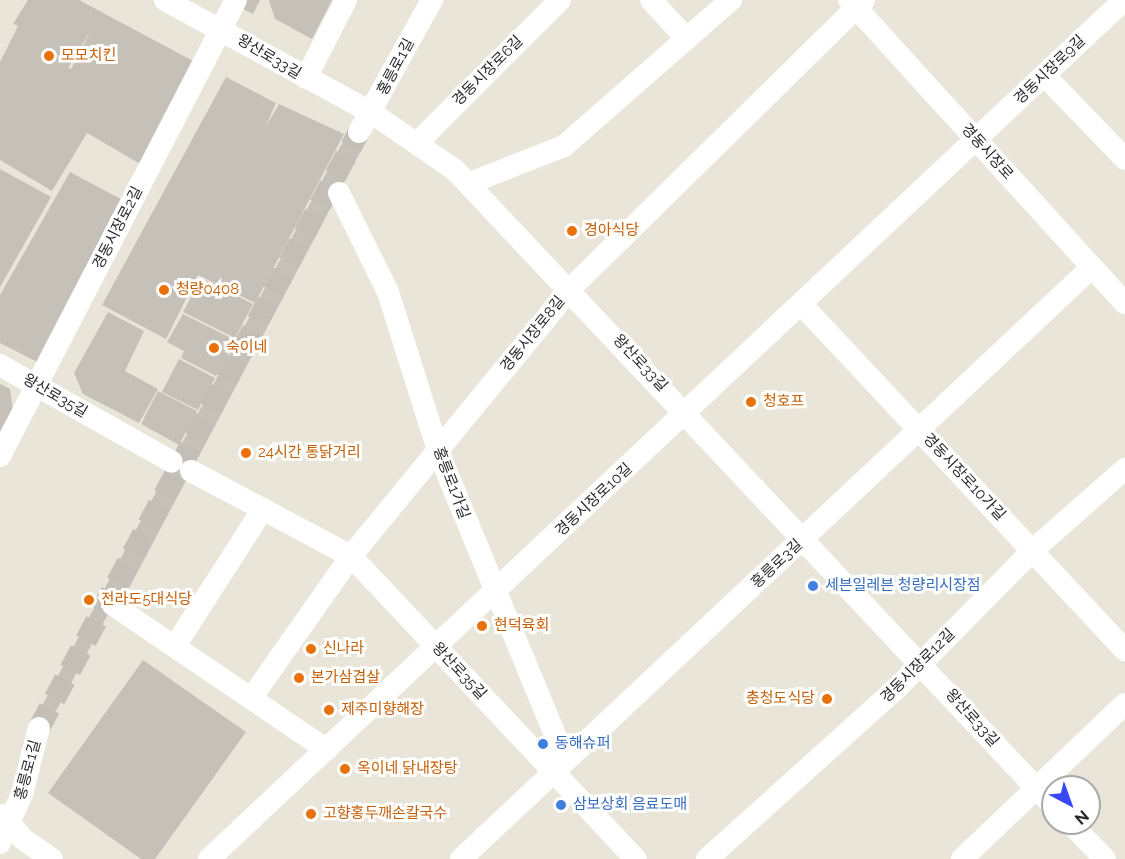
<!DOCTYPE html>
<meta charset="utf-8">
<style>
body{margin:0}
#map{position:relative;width:1125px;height:859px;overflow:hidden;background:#eae5d9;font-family:Raleway,"Noto Sans KR",sans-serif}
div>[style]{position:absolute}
.building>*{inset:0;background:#c5c1b9}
.street-tunnel>*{height:22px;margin-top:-11px;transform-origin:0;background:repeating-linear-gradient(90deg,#c3bfb6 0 22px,transparent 0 33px)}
.street>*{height:22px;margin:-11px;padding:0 11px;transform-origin:11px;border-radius:11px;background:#fff}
.dots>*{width:16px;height:16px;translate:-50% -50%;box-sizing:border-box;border:3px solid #fff;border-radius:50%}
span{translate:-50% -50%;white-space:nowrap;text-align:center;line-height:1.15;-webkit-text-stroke:6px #fff;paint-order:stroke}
.food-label{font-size:15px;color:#c56008}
.left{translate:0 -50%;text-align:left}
.right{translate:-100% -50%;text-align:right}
.street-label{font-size:15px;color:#282828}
.shop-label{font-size:15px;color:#366cbe}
.north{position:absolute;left:1041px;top:775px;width:60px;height:60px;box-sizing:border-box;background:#fff;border:2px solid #a9a9a9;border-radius:50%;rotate:139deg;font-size:16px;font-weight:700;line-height:24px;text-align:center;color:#282828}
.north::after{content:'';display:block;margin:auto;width:21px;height:27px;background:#3848f9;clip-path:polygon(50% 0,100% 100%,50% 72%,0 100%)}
</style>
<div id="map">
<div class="building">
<i style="clip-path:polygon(evenodd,28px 0,79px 0,195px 62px,142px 165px,87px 133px,52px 191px,0 160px,0 62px,18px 26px,13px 24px,28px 0,91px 30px,71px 69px,68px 68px,91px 30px)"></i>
<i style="clip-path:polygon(225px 0,260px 0,253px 14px)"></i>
<i style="clip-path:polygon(269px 0,332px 0,312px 39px,275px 19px)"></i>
<i style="clip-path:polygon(226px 77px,276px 103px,265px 128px,279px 104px,344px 134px,255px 303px,198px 275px,166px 339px,102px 305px)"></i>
<i style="clip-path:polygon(347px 134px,365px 143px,128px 590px,122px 588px,48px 726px,35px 719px)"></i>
<i style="clip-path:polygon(0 169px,51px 197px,0 287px)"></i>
<i style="clip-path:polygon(70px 172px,121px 199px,37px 362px,0 343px,0 295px)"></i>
<i style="clip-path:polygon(201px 278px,253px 304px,235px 338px,183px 312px)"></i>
<i style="clip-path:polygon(108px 312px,144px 331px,125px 371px,158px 389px,139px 423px,83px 394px,74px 373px)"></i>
<i style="clip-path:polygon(183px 314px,235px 340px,216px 376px,181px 358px,184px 351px,167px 342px)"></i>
<i style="clip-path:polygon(179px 359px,215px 378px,198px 410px,162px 392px)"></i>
<i style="clip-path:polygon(0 384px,10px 389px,13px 410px,0 434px)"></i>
<i style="clip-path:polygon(158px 391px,197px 411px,179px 445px,141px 424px)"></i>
<i style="clip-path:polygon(143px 660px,246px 732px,155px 859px,141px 859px,48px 793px)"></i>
</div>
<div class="street-tunnel">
<i style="left:39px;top:728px;width:676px;rotate:-61.77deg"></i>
</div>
<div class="street">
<i style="left:165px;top:0;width:236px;rotate:28.6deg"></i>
<i style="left:372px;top:113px;width:101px;rotate:34.5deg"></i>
<i style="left:455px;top:170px;width:873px;rotate:46.76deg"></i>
<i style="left:651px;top:0;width:53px;rotate:47.3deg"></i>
<i style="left:849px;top:0;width:410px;rotate:47.7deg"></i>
<i style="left:1044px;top:75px;width:117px;rotate:46deg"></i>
<i style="left:306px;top:78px;width:88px;rotate:-62.9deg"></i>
<i style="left:359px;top:132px;width:151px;rotate:-61.1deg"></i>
<i style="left:417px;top:143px;width:202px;rotate:-45deg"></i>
<i style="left:470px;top:183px;width:101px;rotate:-21.5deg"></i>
<i style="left:564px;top:146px;width:222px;rotate:-41.2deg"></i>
<i style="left:339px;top:193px;width:110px;rotate:63.7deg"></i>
<i style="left:388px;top:292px;width:167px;rotate:72.5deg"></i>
<i style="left:438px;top:451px;width:323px;rotate:67.6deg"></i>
<i style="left:561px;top:750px;width:24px;rotate:105deg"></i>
<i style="left:802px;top:305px;width:473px;rotate:46.9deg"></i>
<i style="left:0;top:365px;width:197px;rotate:29.4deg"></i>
<i style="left:0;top:456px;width:513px;rotate:-62.64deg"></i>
<i style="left:191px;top:471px;width:181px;rotate:28deg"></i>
<i style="left:351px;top:556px;width:416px;rotate:46.8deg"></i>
<i style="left:113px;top:605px;width:258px;rotate:34.1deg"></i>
<i style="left:175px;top:646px;width:163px;rotate:-57.3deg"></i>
<i style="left:252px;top:697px;width:172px;rotate:-54.9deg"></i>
<i style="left:351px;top:556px;width:345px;rotate:-50.6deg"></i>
<i style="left:570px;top:289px;width:412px;rotate:-44.5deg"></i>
<i style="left:3px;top:815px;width:31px;rotate:50deg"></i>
<i style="left:23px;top:839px;width:35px;rotate:35deg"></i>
<i style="left:1070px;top:823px;width:50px;rotate:45.8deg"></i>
<i style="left:0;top:843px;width:54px;rotate:-65.8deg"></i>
<i style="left:22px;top:794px;width:68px;rotate:-75.6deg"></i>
<i style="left:209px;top:859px;width:1255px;rotate:-43.19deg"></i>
<i style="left:461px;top:859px;width:865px;rotate:-43.17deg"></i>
<i style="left:707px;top:859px;width:257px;rotate:-42deg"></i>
<i style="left:898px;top:687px;width:192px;rotate:-45.4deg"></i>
<i style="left:1033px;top:550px;width:123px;rotate:-41.4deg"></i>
<i style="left:962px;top:859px;width:225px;rotate:-43.6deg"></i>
</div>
<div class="dots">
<i style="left:49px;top:56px;background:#e8710a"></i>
<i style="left:572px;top:231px;background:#e8710a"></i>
<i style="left:164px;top:290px;background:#e8710a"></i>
<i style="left:214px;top:348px;background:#e8710a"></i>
<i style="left:751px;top:402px;background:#e8710a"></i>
<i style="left:246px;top:453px;background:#e8710a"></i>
<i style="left:813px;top:586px;background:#3f7fe0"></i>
<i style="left:89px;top:600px;background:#e8710a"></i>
<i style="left:482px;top:626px;background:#e8710a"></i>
<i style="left:311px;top:649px;background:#e8710a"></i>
<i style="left:299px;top:678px;background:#e8710a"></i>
<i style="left:827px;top:699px;background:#e8710a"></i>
<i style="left:329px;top:710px;background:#e8710a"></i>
<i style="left:543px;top:744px;background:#3f7fe0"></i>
<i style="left:345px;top:769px;background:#e8710a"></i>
<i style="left:561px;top:805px;background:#3f7fe0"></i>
<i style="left:311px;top:814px;background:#e8710a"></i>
</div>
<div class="food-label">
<span class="left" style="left:61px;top:56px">모모치킨</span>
<span class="left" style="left:584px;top:231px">경아식당</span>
<span class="left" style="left:176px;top:290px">청량0408</span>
<span class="left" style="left:226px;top:348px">숙이네</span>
<span class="left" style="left:763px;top:402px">청호프</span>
<span class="left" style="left:258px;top:453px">24시간 통닭거리</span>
<span class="left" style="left:101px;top:600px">전라도5대식당</span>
<span class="left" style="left:494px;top:626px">현덕육회</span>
<span class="left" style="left:323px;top:649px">신나라</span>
<span class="left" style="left:311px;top:678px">본가삼겹살</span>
<span class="right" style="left:815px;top:699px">충청도식당</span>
<span class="left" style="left:341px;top:710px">제주미향해장</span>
<span class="left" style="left:357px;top:769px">옥이네 닭내장탕</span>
<span class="left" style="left:323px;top:814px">고향홍두깨손칼국수</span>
</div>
<div class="street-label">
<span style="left:269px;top:57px;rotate:31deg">왕산로33길</span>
<span style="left:396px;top:67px;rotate:-62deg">홍릉로1길</span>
<span style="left:1050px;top:70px;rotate:-44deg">경동시장로9길</span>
<span style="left:488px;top:71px;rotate:-45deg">경동시장로6길</span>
<span style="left:987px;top:152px;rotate:48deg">경동시장로</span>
<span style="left:118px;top:228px;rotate:-63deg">경동시장로2길</span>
<span style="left:533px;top:334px;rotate:-51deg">경동시장로8길</span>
<span style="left:640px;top:363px;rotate:47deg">왕산로33길</span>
<span style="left:55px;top:396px;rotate:30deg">왕산로35길</span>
<span style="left:964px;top:477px;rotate:47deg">경동시장로10가길</span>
<span style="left:451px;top:483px;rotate:69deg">홍릉로1가길</span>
<span style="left:594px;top:500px;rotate:-43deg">경동시장로10길</span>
<span style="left:777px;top:564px;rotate:-43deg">홍릉로3길</span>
<span style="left:918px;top:666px;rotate:-45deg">경동시장로12길</span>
<span style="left:459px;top:671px;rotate:47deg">왕산로35길</span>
<span style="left:972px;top:718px;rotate:48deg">왕산로33길</span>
<span style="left:28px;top:770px;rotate:-75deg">홍릉로1길</span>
</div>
<div class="shop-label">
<span class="left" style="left:825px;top:586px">세븐일레븐 청량리시장점</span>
<span class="left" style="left:555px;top:744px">동해슈퍼</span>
<span class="left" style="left:573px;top:805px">삼보상회 음료도매</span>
</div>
<div class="north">N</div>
</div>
